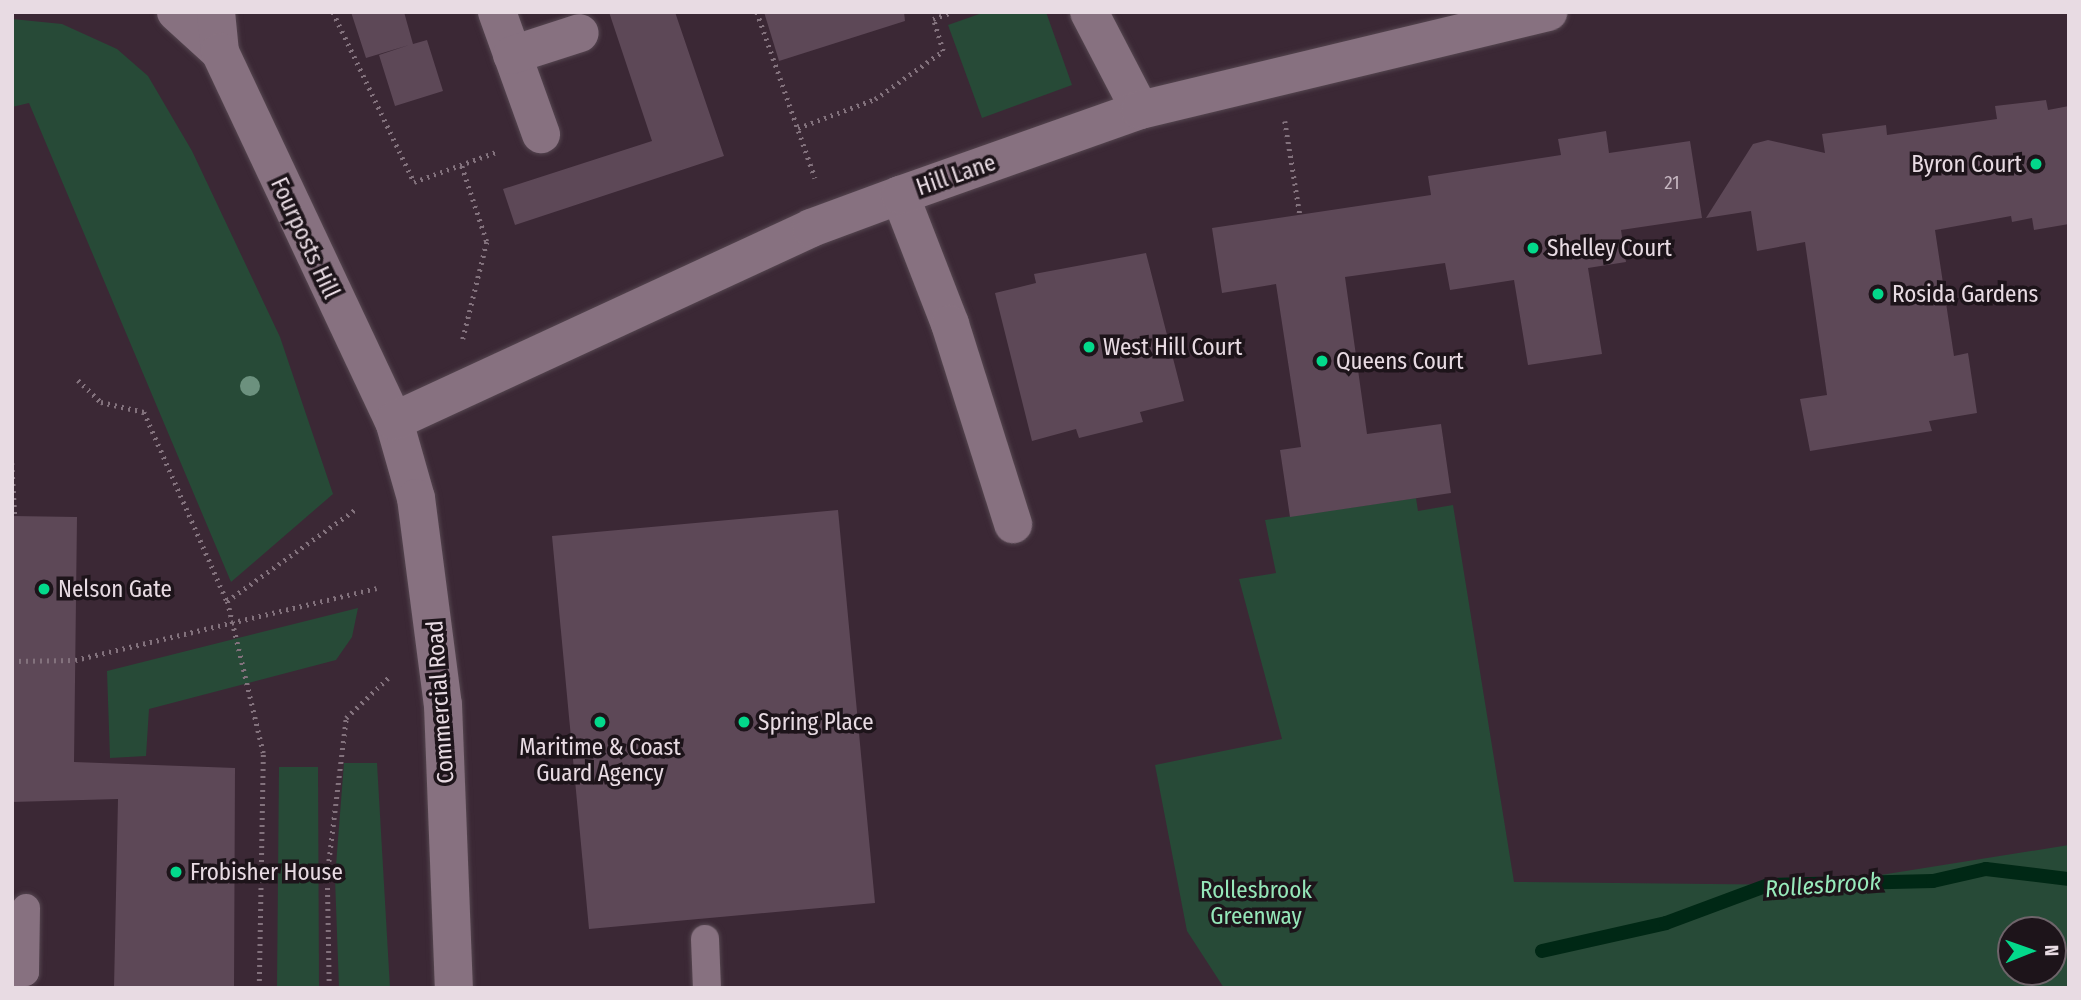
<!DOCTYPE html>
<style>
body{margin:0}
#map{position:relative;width:2081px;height:1000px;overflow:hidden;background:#3b2835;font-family:"Fira Sans Condensed",sans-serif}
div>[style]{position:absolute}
.green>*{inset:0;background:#274a37}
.stream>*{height:14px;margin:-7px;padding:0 7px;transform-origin:7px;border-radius:7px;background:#002815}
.building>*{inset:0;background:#5d4857}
.path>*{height:4.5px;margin-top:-2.25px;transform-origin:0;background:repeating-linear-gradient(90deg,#83727d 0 2px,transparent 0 7px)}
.roads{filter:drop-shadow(0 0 2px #554650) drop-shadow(0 0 2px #554650)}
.lane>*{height:28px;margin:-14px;padding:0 14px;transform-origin:14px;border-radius:14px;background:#877180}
.street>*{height:38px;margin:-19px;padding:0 19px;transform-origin:19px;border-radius:19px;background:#877180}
.secondary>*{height:38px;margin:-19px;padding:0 19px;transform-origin:19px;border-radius:19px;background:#877180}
.trees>*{width:20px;height:20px;margin:-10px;border-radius:50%;background:#6c917e}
.dots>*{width:19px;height:19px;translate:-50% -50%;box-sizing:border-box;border:4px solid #1d141a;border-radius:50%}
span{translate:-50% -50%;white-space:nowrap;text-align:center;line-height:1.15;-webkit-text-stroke:7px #1d141a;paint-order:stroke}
.number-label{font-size:19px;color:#c5b6c0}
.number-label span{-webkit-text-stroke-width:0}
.poi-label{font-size:23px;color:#e8dbe3}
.right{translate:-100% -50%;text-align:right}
.left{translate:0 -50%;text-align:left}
.street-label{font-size:23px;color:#e8dbe3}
.park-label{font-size:23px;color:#95e7b9}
.water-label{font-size:24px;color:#97eabb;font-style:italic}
.frame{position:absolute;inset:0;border:14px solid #e8dbe3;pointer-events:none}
.north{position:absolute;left:1997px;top:916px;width:70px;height:70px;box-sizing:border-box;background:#1d141a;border:2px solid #6e646a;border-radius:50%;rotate:89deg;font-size:19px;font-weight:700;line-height:28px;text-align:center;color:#e8dbe3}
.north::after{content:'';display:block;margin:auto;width:24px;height:32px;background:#03d98b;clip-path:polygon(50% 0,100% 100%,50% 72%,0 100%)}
</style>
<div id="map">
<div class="green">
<i style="clip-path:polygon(985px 12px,1046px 12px,1072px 85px,982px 118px,948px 25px)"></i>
<i style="clip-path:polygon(12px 19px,62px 24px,117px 49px,148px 76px,192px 151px,280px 337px,333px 494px,231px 582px,29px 103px,12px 107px)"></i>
<i style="clip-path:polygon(evenodd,1416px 498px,1418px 511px,1453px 505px,1514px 882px,1818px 885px,2069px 845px,2069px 988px,1224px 988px,1187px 931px,1155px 765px,1282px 739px,1239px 579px,1276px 573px,1265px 520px,1416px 498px,2011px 930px,2053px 930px,2053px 972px,2011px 972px,2011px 930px)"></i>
<i style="clip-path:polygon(358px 608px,352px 637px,336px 660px,149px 709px,146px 756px,110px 758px,107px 671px)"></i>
<i style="clip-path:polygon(344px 763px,377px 763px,390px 988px,339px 988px,335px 878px)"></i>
<i style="clip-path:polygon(279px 767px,318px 767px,319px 988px,277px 988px)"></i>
</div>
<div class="stream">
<i style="left:1542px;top:951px;width:127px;rotate:-12.7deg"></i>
<i style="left:1666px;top:923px;width:109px;rotate:-20.4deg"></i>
<i style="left:1768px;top:885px;width:165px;rotate:-1.4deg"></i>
<i style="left:1933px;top:881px;width:54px;rotate:-12.8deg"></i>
<i style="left:1986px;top:869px;width:84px;rotate:6.9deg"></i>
</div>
<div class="building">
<i style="clip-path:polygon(351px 12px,404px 12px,413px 44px,427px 40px,443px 91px,395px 106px,379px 55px,409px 45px,366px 58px)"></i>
<i style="clip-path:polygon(609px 12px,675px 12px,724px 156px,515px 225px,503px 189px,652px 141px)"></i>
<i style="clip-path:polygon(764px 12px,904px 12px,905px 21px,779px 61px)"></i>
<i style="clip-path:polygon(2046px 100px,2048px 110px,2069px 106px,2069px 224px,2034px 230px,2032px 218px,2012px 222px,2011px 216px,1935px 230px,1954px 356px,1968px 353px,1977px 413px,1929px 421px,1932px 431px,1810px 451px,1800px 399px,1827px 395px,1805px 242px,1757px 251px,1751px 211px,1706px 218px,1753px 144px,1768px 140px,1825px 153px,1822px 134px,1886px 125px,1887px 135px,1997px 119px,1995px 106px)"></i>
<i style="clip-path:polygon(1606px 131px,1609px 153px,1690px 141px,1702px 218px,1621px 230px,1626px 262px,1588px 268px,1602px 354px,1528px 365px,1514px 280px,1450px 290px,1445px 263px,1345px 277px,1367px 434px,1441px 424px,1451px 493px,1290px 517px,1280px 450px,1301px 447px,1276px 284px,1222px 293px,1212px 228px,1431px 195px,1428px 176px,1561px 155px,1558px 139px)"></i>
<i style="clip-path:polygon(1146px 253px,1184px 401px,1140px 412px,1143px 422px,1079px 438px,1076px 429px,1032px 441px,995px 293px,1036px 283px,1034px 274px)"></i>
<i style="clip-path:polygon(838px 510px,875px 903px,589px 929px,552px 536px)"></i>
<i style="clip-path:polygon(12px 516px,77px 517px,74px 762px,235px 768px,234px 988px,114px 988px,118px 799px,12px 802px)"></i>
</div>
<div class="path">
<i style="left:333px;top:12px;width:188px;rotate:64.5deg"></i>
<i style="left:414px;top:182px;width:90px;rotate:-20deg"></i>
<i style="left:757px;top:12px;width:176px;rotate:70.7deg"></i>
<i style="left:1285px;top:121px;width:95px;rotate:80.9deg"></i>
<i style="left:798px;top:128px;width:82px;rotate:-20.6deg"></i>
<i style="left:875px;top:99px;width:83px;rotate:-35.2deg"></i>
<i style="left:943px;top:51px;width:34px;rotate:-107deg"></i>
<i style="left:933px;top:19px;width:20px;rotate:-20deg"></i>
<i style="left:462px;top:166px;width:80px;rotate:71.8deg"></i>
<i style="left:487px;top:242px;width:100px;rotate:103.9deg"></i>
<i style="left:78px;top:380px;width:32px;rotate:44deg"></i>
<i style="left:101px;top:402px;width:44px;rotate:13.1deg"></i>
<i style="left:144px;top:412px;width:206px;rotate:66.3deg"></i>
<i style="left:12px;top:463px;width:53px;rotate:86.8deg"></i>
<i style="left:12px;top:661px;width:63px;rotate:-0.9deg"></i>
<i style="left:75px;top:660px;width:310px;rotate:-13.4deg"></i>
<i style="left:259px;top:988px;width:235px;rotate:-89deg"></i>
<i style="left:263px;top:753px;width:156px;rotate:-103.3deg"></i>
<i style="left:227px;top:601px;width:158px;rotate:-35.5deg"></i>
<i style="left:329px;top:988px;width:113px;rotate:-91deg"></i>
<i style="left:327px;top:875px;width:158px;rotate:-83.1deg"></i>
<i style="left:346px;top:718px;width:59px;rotate:-43.6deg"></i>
</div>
<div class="roads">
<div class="lane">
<i style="left:705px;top:939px;width:49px;rotate:87.7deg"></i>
<i style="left:12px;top:972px;width:13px"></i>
<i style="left:25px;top:972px;width:64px;rotate:-89.1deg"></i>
</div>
<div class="street">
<i style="left:497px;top:12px;width:130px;rotate:70.2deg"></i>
<i style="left:1089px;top:12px;width:110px;rotate:62.5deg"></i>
<i style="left:512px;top:55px;width:71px;rotate:-17.9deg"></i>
<i style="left:900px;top:195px;width:138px;rotate:68.8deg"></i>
<i style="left:950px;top:324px;width:210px;rotate:72.5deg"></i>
</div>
<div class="secondary">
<i style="left:176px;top:12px;width:59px;rotate:42.3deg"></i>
<i style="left:216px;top:12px;width:40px;rotate:84.3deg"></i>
<i style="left:220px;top:52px;width:408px;rotate:64.8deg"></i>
<i style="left:394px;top:421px;width:80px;rotate:74.1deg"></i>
<i style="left:416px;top:498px;width:209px;rotate:82.6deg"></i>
<i style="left:443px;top:705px;width:283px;rotate:87.8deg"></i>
<i style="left:394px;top:421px;width:459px;rotate:-24.8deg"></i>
<i style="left:811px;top:228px;width:95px;rotate:-20.3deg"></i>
<i style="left:900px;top:195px;width:255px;rotate:-19.5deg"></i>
<i style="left:1140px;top:110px;width:420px;rotate:-13.5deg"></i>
</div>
</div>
<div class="trees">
<i style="left:250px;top:386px"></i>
</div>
<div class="dots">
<i style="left:2036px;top:164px;background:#03d98b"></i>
<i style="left:1533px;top:248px;background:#03d98b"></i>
<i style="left:1878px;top:294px;background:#03d98b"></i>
<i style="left:1089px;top:347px;background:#03d98b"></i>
<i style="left:1322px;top:361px;background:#03d98b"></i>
<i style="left:44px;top:589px;background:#03d98b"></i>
<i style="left:600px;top:722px;background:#03d98b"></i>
<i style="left:744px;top:722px;background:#03d98b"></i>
<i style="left:176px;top:872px;background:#03d98b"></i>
</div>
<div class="number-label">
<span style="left:1672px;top:183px">21</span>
</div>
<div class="poi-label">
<span class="right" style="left:2022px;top:164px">Byron Court</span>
<span class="left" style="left:1547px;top:248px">Shelley Court</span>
<span class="left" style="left:1892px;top:294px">Rosida Gardens</span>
<span class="left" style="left:1103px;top:347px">West Hill Court</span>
<span class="left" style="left:1336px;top:361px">Queens Court</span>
<span class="left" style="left:58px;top:589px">Nelson Gate</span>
<span class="left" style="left:758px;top:722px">Spring Place</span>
<span style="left:600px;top:760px">Maritime &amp; Coast<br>Guard Agency</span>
<span class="left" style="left:190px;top:872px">Frobisher House</span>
</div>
<div class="street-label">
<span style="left:956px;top:175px;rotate:-19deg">Hill Lane</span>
<span style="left:305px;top:238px;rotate:65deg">Fourposts Hill</span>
<span style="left:440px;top:702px;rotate:-94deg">Commercial Road</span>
</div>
<div class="park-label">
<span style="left:1256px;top:903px">Rollesbrook<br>Greenway</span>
</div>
<div class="water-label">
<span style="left:1823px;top:886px;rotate:-4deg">Rollesbrook</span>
</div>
<div class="frame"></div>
<div class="north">N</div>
</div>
